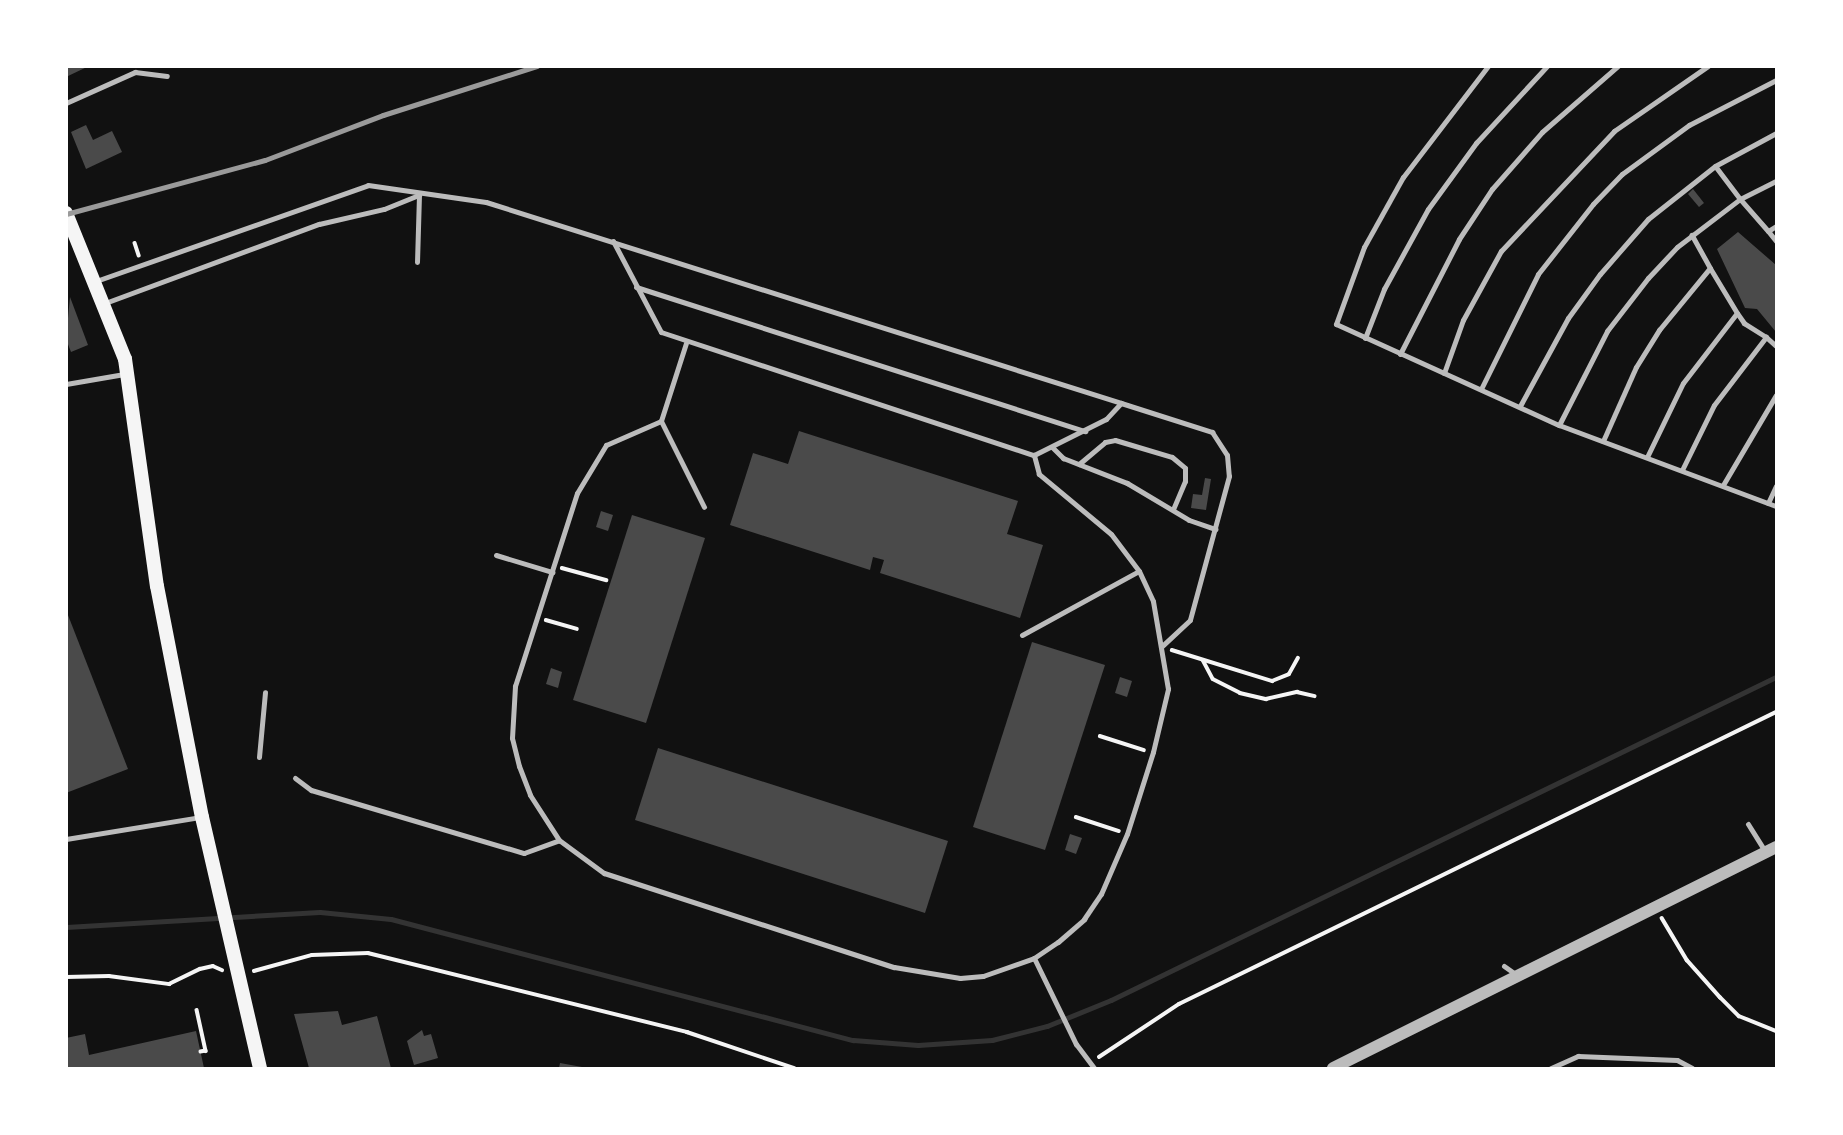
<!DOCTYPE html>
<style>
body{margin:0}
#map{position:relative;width:1843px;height:1135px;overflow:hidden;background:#111;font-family:"Titillium Web",sans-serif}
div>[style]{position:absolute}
.stream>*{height:5px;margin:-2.5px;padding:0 2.5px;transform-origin:2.5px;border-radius:2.5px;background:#333}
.building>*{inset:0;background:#4a4a4a}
.path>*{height:3.5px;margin:-1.75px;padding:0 1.75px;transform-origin:1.75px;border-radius:1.75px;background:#f5f5f5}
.service>*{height:5px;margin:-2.5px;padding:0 2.5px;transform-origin:2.5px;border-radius:2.5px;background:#bcbcbc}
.tertiary>*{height:12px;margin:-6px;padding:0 6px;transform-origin:6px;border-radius:6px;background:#bcbcbc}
.secondary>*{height:14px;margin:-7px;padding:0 7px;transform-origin:7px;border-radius:7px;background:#f5f5f5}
.rail>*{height:5px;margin:-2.5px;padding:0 2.5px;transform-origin:2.5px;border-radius:2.5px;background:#9a9a9a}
span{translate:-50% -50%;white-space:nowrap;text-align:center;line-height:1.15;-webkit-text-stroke:5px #fff;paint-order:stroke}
.frame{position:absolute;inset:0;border:68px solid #fff;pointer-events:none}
</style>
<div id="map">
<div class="stream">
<i style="left:66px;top:927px;width:254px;rotate:-3.4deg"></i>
<i style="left:320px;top:912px;width:71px;rotate:5.6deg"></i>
<i style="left:391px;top:919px;width:478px;rotate:14.7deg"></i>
<i style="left:853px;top:1040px;width:65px;rotate:4.4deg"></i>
<i style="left:918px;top:1045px;width:74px;rotate:-3.9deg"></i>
<i style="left:992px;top:1040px;width:57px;rotate:-14.3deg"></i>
<i style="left:1047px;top:1026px;width:69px;rotate:-22.1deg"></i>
<i style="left:1111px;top:1000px;width:739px;rotate:-25.91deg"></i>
</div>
<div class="building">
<i style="clip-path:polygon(66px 66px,89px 66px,66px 77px)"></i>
<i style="clip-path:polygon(86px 125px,93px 140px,112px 131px,122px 152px,86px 169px,71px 132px)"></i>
<i style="clip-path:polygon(1693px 189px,1704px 203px,1699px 207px,1688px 194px)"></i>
<i style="clip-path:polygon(1738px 232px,1776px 265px,1776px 332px,1757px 309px,1745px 308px,1717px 249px)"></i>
<i style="clip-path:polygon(70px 297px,88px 345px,71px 352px,66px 339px)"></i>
<i style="clip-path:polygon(799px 431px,1018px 501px,1007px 534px,1043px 545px,1020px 618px,880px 573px,884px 560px,873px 557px,870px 570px,730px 525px,753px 453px,788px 464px)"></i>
<i style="clip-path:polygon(1205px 478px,1211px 479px,1206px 510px,1191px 508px,1193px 494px,1202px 495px)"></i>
<i style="clip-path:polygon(601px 511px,613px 515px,608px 531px,596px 527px)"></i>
<i style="clip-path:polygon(632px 515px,705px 538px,646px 723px,573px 700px)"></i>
<i style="clip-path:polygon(66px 610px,128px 769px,66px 793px)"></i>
<i style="clip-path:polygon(1032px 642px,1105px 665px,1045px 850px,973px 827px)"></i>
<i style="clip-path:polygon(551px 668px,562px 672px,558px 688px,546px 684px)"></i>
<i style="clip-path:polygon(1120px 677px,1132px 681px,1127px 697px,1115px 693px)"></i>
<i style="clip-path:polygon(658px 748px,948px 841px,925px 913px,635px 820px)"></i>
<i style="clip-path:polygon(1070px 834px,1082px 838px,1076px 854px,1065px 850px)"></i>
<i style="clip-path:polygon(338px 1011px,342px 1025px,377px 1016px,391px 1068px,309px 1068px,294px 1014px)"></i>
<i style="clip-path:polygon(422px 1030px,424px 1036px,431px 1034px,438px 1058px,414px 1065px,407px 1041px)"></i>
<i style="clip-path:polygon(196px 1031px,204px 1068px,66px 1068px,66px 1038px,85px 1034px,89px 1055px)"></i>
<i style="clip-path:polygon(560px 1063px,582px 1067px,581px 1068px,559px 1068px)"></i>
</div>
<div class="path">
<i style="left:135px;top:243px;width:13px;rotate:72deg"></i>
<i style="left:562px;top:568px;width:46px;rotate:15.3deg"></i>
<i style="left:546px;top:620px;width:32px;rotate:16deg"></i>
<i style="left:1172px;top:650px;width:105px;rotate:17.2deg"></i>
<i style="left:1272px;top:681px;width:18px;rotate:-22deg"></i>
<i style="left:1289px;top:674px;width:18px;rotate:-61deg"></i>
<i style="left:1203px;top:660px;width:21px;rotate:62deg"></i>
<i style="left:1213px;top:679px;width:30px;rotate:27deg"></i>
<i style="left:1240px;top:693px;width:27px;rotate:13deg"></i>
<i style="left:1266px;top:699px;width:32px;rotate:-13deg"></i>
<i style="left:1297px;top:692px;width:18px;rotate:13deg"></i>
<i style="left:1100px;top:736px;width:46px;rotate:17.7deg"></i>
<i style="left:1076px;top:817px;width:45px;rotate:18deg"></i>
<i style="left:1662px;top:918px;width:49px;rotate:59.2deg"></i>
<i style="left:1687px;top:960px;width:50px;rotate:48.3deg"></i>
<i style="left:1720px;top:997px;width:27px;rotate:45deg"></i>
<i style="left:1739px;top:1016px;width:40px;rotate:22deg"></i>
<i style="left:254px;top:971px;width:60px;rotate:-15.4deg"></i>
<i style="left:312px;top:955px;width:56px;rotate:-2deg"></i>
<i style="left:368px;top:953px;width:329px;rotate:13.9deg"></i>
<i style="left:687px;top:1032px;width:113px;rotate:18.6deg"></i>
<i style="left:66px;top:977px;width:43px;rotate:-1.3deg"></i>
<i style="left:109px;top:976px;width:61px;rotate:7.6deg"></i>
<i style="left:169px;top:984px;width:34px;rotate:-26deg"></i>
<i style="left:200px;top:969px;width:13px;rotate:-13deg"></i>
<i style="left:213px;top:966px;width:10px;rotate:24deg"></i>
<i style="left:197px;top:1010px;width:42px;rotate:77.6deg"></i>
<i style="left:206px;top:1051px;width:5px;rotate:169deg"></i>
<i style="left:1099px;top:1057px;width:96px;rotate:-33.5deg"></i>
<i style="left:1179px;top:1004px;width:665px;rotate:-26.06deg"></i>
</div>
<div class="service">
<i style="left:1488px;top:66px;width:140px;rotate:127.4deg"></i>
<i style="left:1403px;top:177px;width:80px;rotate:119.1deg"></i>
<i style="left:1364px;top:247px;width:82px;rotate:110deg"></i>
<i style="left:1336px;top:324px;width:245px;rotate:24.4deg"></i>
<i style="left:1559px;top:425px;width:232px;rotate:20.5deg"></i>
<i style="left:66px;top:103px;width:76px;rotate:-24.2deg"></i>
<i style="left:135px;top:72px;width:32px;rotate:7deg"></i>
<i style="left:1776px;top:226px;width:9px;rotate:148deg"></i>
<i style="left:1768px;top:231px;width:13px;rotate:51deg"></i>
<i style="left:1768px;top:231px;width:43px;rotate:-131.2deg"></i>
<i style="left:1740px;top:199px;width:40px;rotate:-26.6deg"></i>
<i style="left:613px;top:241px;width:103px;rotate:62.2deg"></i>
<i style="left:661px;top:332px;width:393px;rotate:18.3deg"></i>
<i style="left:417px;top:262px;width:67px;rotate:-88.3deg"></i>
<i style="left:96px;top:281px;width:288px;rotate:-19.4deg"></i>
<i style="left:368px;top:185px;width:119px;rotate:8.2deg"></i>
<i style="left:486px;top:202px;width:666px;rotate:17.56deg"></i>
<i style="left:1121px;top:403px;width:22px;rotate:133deg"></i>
<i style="left:1106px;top:419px;width:80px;rotate:153.4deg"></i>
<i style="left:636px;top:287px;width:472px;rotate:17.8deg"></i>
<i style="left:105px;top:303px;width:228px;rotate:-20.3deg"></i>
<i style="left:319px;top:224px;width:67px;rotate:-13deg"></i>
<i style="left:384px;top:209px;width:38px;rotate:-22deg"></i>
<i style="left:1766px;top:337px;width:13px;rotate:42deg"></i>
<i style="left:1365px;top:338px;width:53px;rotate:-68.8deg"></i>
<i style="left:1384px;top:289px;width:91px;rotate:-61.2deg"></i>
<i style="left:1428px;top:209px;width:82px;rotate:-54deg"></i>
<i style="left:1476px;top:143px;width:105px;rotate:-47.3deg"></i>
<i style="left:686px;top:343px;width:82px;rotate:107.8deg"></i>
<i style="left:661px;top:421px;width:60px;rotate:156.4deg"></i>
<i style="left:606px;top:445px;width:56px;rotate:121.1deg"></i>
<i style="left:577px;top:493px;width:203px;rotate:107.8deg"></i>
<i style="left:515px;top:686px;width:52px;rotate:93.3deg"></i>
<i style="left:512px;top:738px;width:29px;rotate:76deg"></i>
<i style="left:519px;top:766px;width:31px;rotate:69deg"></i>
<i style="left:530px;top:795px;width:54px;rotate:57.2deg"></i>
<i style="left:559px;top:840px;width:56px;rotate:36.3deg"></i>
<i style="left:604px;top:873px;width:305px;rotate:18deg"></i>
<i style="left:894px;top:967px;width:67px;rotate:9.5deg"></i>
<i style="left:960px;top:978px;width:23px;rotate:-5deg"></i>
<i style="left:983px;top:976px;width:54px;rotate:-19.4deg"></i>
<i style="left:1034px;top:958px;width:29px;rotate:-34deg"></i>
<i style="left:1058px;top:942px;width:35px;rotate:-41deg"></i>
<i style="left:1084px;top:919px;width:30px;rotate:-56deg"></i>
<i style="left:1101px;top:894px;width:65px;rotate:-66.6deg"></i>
<i style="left:1127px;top:834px;width:86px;rotate:-72.4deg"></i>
<i style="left:1153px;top:752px;width:65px;rotate:-76.6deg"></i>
<i style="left:1168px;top:689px;width:89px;rotate:-99.7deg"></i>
<i style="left:1153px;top:601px;width:33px;rotate:-115deg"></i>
<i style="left:1139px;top:571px;width:46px;rotate:-127.1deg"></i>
<i style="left:1111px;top:534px;width:94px;rotate:-140.2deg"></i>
<i style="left:1039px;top:474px;width:20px;rotate:-105deg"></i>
<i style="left:1400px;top:354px;width:129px;rotate:-62.8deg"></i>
<i style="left:1459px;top:239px;width:60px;rotate:-56.6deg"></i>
<i style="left:1492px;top:189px;width:76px;rotate:-48.7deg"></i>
<i style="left:1542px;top:132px;width:101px;rotate:-41deg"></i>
<i style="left:1444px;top:373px;width:56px;rotate:-70.3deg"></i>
<i style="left:1463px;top:320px;width:79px;rotate:-61.2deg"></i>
<i style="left:1501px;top:251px;width:165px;rotate:-46.7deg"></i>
<i style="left:1614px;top:131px;width:114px;rotate:-34.7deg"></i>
<i style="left:66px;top:384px;width:59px;rotate:-9.8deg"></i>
<i style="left:1481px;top:389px;width:128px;rotate:-63.6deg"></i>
<i style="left:1538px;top:274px;width:89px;rotate:-51.8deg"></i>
<i style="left:1593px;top:204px;width:42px;rotate:-46deg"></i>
<i style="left:1622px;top:174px;width:83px;rotate:-36.2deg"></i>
<i style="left:1689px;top:125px;width:98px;rotate:-27.3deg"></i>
<i style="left:1121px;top:403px;width:96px;rotate:17.7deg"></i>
<i style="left:1212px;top:432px;width:27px;rotate:57deg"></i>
<i style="left:1227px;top:455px;width:21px;rotate:85deg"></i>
<i style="left:1229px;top:476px;width:149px;rotate:105.2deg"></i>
<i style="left:1190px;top:620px;width:38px;rotate:137deg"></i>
<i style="left:1520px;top:406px;width:100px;rotate:-61.4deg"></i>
<i style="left:1568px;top:318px;width:54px;rotate:-54deg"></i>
<i style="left:1600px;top:274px;width:73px;rotate:-48.9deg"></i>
<i style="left:1648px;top:219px;width:85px;rotate:-38.3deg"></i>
<i style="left:661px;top:421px;width:96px;rotate:63.4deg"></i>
<i style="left:1559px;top:425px;width:106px;rotate:-62.9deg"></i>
<i style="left:1607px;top:331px;width:67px;rotate:-52.3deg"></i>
<i style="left:1648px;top:278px;width:42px;rotate:-46.9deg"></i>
<i style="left:1677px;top:247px;width:79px;rotate:-37.3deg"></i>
<i style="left:1740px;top:199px;width:41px;rotate:-127.1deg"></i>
<i style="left:1715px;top:166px;width:69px;rotate:-28.4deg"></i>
<i style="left:1603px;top:441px;width:81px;rotate:-66deg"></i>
<i style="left:1636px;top:367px;width:44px;rotate:-58.1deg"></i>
<i style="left:1659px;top:330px;width:80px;rotate:-50.6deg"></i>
<i style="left:1710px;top:268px;width:38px;rotate:-119deg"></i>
<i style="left:1052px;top:447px;width:16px;rotate:45deg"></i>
<i style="left:1063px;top:458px;width:69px;rotate:21.3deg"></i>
<i style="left:1127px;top:483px;width:72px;rotate:30.8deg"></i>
<i style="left:1189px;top:520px;width:28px;rotate:19deg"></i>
<i style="left:1647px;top:457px;width:82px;rotate:-64.1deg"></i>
<i style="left:1683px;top:383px;width:88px;rotate:-52.4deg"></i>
<i style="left:1737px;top:313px;width:52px;rotate:-121deg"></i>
<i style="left:1079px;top:464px;width:34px;rotate:-40deg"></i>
<i style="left:1105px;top:442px;width:10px;rotate:-11deg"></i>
<i style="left:1115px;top:440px;width:59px;rotate:16.6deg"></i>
<i style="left:1172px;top:457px;width:17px;rotate:40deg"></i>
<i style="left:1185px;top:468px;width:13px;rotate:90deg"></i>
<i style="left:1185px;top:481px;width:30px;rotate:113deg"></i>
<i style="left:1682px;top:470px;width:72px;rotate:-63.8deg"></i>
<i style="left:1714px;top:405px;width:86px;rotate:-52.6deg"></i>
<i style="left:1766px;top:337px;width:26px;rotate:-148deg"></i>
<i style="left:1744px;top:323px;width:12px;rotate:-125deg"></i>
<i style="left:1723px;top:485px;width:104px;rotate:-59.5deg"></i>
<i style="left:1768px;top:503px;width:19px;rotate:-65deg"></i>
<i style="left:496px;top:555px;width:59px;rotate:16.9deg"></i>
<i style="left:1022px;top:635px;width:133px;rotate:-28.7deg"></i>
<i style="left:259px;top:757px;width:65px;rotate:-84.7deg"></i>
<i style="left:295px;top:778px;width:20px;rotate:37deg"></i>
<i style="left:311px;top:790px;width:222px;rotate:16.5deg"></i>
<i style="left:524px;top:853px;width:37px;rotate:-20deg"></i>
<i style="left:1748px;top:824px;width:32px;rotate:58deg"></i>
<i style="left:66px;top:839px;width:137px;rotate:-9.3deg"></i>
<i style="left:1034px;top:958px;width:96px;rotate:64deg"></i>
<i style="left:1076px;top:1044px;width:30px;rotate:53deg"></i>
<i style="left:1504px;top:966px;width:16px;rotate:35deg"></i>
<i style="left:1551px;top:1068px;width:30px;rotate:-24deg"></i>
<i style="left:1578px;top:1056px;width:99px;rotate:2.3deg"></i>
<i style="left:1677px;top:1060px;width:17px;rotate:28deg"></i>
</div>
<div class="tertiary">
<i style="left:1333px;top:1068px;width:495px;rotate:-26.5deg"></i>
</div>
<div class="secondary">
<i style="left:66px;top:213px;width:157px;rotate:68deg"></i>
<i style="left:125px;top:359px;width:229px;rotate:82deg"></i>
<i style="left:157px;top:586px;width:235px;rotate:79deg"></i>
<i style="left:202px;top:817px;width:258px;rotate:77deg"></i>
</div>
<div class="rail">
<i style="left:66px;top:214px;width:206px;rotate:-15.2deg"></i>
<i style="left:265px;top:160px;width:126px;rotate:-20.9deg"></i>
<i style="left:383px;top:115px;width:162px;rotate:-17.7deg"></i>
</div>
<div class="frame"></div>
</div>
